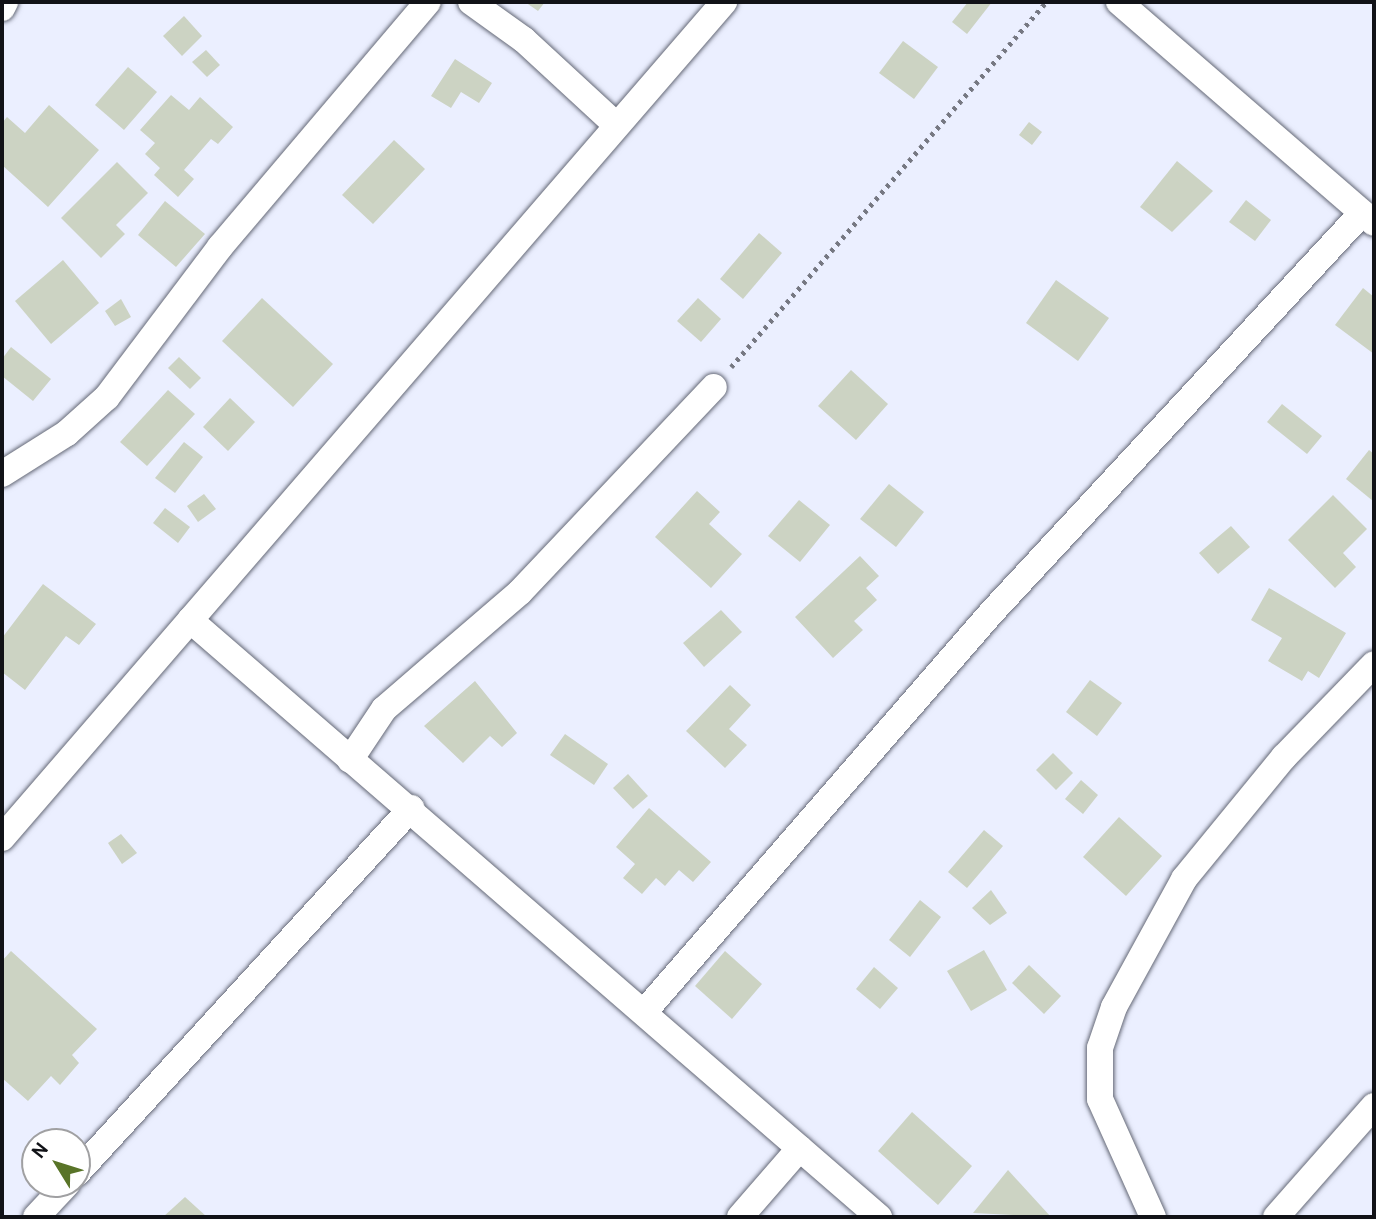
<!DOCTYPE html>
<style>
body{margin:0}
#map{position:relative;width:1376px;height:1219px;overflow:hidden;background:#ebefff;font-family:Overpass,sans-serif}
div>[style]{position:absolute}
.building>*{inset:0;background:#ccd3c3}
.path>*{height:4.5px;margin-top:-2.25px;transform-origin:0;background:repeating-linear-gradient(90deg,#767882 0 3.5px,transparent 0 8.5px)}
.roads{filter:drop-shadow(0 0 2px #656977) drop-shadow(0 0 2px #656977)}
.minor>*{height:26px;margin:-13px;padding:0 13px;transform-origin:13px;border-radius:13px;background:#fff}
span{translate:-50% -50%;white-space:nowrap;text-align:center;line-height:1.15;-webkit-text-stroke:5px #fff;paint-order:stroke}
.frame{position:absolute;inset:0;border:4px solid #111217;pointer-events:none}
.north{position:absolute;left:21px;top:1128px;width:70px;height:70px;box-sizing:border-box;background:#fff;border:2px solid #a0a0a2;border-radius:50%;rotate:308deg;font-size:19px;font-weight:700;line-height:28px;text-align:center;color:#111217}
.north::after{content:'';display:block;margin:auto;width:24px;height:32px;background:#597428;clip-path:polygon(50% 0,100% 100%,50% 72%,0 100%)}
</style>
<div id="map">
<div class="building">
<i style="clip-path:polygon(525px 2px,545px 2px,538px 11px)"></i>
<i style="clip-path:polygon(968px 2px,992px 2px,967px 34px,952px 22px)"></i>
<i style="clip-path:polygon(184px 16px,202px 36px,182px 56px,163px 36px)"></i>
<i style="clip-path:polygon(903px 41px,938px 67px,914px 99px,879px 73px)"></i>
<i style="clip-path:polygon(206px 50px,220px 65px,207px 77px,192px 62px)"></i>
<i style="clip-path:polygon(455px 59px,492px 83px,479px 103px,461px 92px,451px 108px,431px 96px)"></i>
<i style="clip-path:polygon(128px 67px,157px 92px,124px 130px,95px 105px)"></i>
<i style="clip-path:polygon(171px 95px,189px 110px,200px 97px,233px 127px,218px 144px,211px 139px,184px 170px,194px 179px,178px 197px,154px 175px,160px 168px,145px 154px,155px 143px,140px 130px)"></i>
<i style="clip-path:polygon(49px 105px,99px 150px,48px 207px,2px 165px,2px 123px,7px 117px,25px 133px)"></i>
<i style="clip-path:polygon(1029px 122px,1042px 132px,1032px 145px,1019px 135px)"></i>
<i style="clip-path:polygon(394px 140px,425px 169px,373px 224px,342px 195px)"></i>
<i style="clip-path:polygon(1177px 161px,1213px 191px,1172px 232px,1140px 207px)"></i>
<i style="clip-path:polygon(117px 162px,148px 193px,116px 225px,125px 234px,101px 258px,61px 218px)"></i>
<i style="clip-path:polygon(1246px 200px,1271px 220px,1255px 241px,1229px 222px)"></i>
<i style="clip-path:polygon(165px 201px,205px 234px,176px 267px,138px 235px)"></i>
<i style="clip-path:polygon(759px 233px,782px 253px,743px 299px,720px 279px)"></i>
<i style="clip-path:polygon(63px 260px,99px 303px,51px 344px,15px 301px)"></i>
<i style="clip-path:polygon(1056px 280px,1109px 318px,1078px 361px,1026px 323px)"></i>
<i style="clip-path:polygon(1363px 288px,1374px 297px,1374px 354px,1335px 325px)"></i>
<i style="clip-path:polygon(262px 298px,333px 364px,293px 407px,222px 341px)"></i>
<i style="clip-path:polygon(698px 298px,721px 319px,701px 342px,677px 321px)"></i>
<i style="clip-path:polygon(121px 299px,131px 317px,115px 326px,105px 311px)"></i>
<i style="clip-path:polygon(11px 347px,51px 379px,33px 401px,2px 376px,2px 359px)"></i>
<i style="clip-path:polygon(179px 357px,201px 378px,190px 389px,168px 368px)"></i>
<i style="clip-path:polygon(851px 370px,888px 404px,856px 440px,818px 406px)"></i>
<i style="clip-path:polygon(168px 390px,195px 414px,147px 466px,120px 442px)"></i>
<i style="clip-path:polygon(230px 398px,255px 422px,228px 451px,203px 427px)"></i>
<i style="clip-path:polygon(1282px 404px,1322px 436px,1307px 454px,1267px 422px)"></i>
<i style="clip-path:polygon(184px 442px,203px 457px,175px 493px,155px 478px)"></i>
<i style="clip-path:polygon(1369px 450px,1374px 454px,1373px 501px,1346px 479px)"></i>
<i style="clip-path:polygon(889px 484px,924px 512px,896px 547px,860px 519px)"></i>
<i style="clip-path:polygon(697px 491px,720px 512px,709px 524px,742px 554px,711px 588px,655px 537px)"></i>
<i style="clip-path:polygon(204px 494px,216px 509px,198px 522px,187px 506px)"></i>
<i style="clip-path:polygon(1333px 495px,1367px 529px,1343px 553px,1356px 567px,1335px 588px,1288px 540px)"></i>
<i style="clip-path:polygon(799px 500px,830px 525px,800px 562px,768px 536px)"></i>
<i style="clip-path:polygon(165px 508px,190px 527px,178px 543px,153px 523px)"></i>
<i style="clip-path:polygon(1231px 526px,1250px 547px,1218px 574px,1199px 553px)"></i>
<i style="clip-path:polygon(860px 556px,879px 576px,866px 588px,877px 600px,854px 621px,863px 630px,833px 658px,795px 617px)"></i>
<i style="clip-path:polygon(43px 584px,96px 624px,79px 645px,66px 636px,25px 690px,2px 672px,2px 638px)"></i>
<i style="clip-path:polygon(1269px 588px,1346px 633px,1319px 678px,1308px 671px,1302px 681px,1268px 661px,1282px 638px,1251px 620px)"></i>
<i style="clip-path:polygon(721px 610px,742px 632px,704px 667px,683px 643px)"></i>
<i style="clip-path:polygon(1090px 680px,1122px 703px,1097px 736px,1066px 712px)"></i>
<i style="clip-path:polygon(475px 681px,517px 733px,502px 747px,490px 736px,463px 763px,424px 726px)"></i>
<i style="clip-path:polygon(730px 685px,751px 705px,729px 729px,747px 745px,725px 768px,686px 731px)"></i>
<i style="clip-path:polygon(565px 734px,608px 764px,594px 785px,550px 755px)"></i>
<i style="clip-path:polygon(1053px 753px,1073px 773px,1056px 790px,1036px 770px)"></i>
<i style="clip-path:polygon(628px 774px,648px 796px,633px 809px,613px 788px)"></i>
<i style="clip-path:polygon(1081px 780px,1098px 795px,1083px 814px,1065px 799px)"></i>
<i style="clip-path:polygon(649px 808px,711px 862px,693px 882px,679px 870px,665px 886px,656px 878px,642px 894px,623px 878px,635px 864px,616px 847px)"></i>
<i style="clip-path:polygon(1119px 817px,1162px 856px,1126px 896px,1083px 857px)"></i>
<i style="clip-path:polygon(984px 830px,1003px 846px,967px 888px,948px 872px)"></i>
<i style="clip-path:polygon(121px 834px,137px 853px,122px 864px,108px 843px)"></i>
<i style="clip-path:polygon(991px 890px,1007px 913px,990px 925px,972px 908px)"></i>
<i style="clip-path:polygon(920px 900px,941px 917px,910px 957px,889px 940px)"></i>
<i style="clip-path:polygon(984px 950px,1007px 990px,971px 1011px,947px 971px)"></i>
<i style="clip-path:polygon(11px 951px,97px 1029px,72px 1055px,79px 1063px,60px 1085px,51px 1076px,28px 1101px,2px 1078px,2px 961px)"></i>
<i style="clip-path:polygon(725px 951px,762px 984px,732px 1019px,695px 986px)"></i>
<i style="clip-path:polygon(1029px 965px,1061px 996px,1044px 1014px,1012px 983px)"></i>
<i style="clip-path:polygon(874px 967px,898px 988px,880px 1009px,856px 989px)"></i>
<i style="clip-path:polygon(912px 1112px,972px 1166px,938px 1205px,878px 1151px)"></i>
<i style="clip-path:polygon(1008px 1170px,1051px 1217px,973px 1213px)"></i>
<i style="clip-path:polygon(185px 1197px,207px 1217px,163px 1217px)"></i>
</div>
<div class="path">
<i style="left:731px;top:367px;width:482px;rotate:-49.2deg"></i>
</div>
<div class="roads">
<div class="minor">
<i style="left:471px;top:2px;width:65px;rotate:35.6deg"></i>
<i style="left:524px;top:40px;width:125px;rotate:42.7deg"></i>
<i style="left:1119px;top:2px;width:337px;rotate:40.9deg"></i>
<i style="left:2px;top:8px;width:7px;rotate:-63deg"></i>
<i style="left:2px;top:474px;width:77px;rotate:-32.2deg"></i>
<i style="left:67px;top:433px;width:54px;rotate:-42deg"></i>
<i style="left:107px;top:397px;width:188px;rotate:-53deg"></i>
<i style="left:220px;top:247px;width:321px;rotate:-49.7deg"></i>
<i style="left:190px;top:620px;width:912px;rotate:40.91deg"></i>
<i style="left:350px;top:760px;width:61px;rotate:-56.3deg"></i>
<i style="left:384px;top:709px;width:179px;rotate:-40.7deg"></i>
<i style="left:520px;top:592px;width:282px;rotate:-46.6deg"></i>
<i style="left:2px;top:838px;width:1105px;rotate:-49.18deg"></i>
<i style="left:645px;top:1011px;width:529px;rotate:-48.99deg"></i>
<i style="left:992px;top:612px;width:544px;rotate:-47.16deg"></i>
<i style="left:77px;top:1173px;width:495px;rotate:-47.5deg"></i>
<i style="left:36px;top:1217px;width:45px;rotate:-46.8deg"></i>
<i style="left:740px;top:1217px;width:91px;rotate:-49deg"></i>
<i style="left:1153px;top:1217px;width:129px;rotate:-114.2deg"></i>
<i style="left:1100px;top:1099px;width:51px;rotate:-90deg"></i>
<i style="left:1100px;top:1048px;width:43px;rotate:-71.1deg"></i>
<i style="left:1114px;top:1007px;width:146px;rotate:-61.3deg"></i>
<i style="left:1184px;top:879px;width:158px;rotate:-50.7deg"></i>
<i style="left:1284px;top:757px;width:129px;rotate:-45.9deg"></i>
<i style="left:1276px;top:1217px;width:148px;rotate:-48.6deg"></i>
</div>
</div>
<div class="frame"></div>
<div class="north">N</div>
</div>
